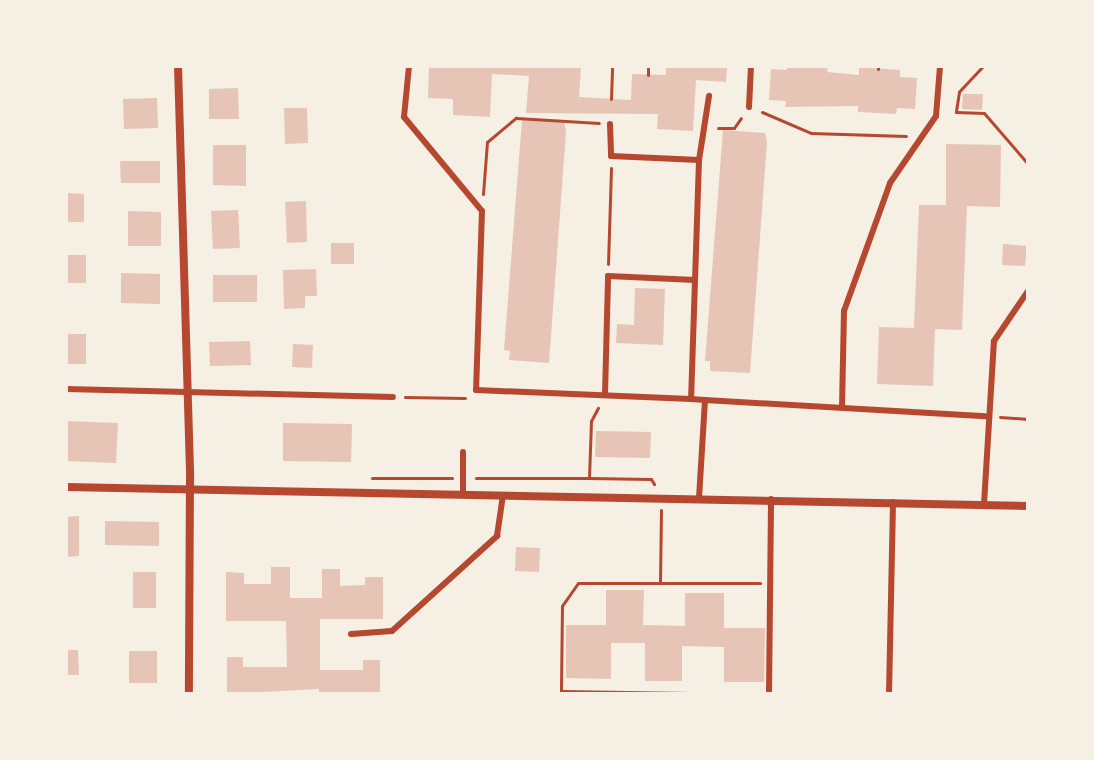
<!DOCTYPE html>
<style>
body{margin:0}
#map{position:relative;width:1094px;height:760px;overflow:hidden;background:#f6efe4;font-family:Inter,sans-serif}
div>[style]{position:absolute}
.building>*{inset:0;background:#e6c5b7}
.path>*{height:3px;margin:-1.5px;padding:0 1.5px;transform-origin:1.5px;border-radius:1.5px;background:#b5482f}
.service>*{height:6px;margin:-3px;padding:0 3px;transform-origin:3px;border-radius:3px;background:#b5482f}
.minor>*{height:8px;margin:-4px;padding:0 4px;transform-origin:4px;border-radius:4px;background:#b5482f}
span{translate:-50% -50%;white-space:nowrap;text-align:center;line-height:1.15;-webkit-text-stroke:6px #f6efe4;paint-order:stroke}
.frame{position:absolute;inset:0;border:68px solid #f6efe4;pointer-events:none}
</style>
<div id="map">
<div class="building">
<i style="clip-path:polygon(429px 66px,581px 66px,579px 97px,631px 100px,632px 74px,666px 75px,666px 66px,727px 66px,726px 82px,696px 80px,693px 131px,657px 129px,658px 114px,526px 113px,529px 76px,492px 74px,490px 117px,453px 115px,453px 99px,428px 98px)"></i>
<i style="clip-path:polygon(787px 66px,828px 66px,827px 72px,859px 75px,859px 67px,900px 70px,900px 77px,917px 78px,915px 109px,897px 108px,896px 114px,858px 112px,858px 106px,785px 107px,786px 101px,769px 100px,771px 69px,787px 70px)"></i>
<i style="clip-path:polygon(238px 88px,239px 119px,209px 119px,209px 89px)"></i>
<i style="clip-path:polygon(963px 94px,983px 94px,982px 110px,962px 109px)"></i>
<i style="clip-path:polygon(157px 98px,158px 128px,124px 129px,123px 99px)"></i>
<i style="clip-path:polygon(284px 108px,307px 108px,308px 143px,285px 144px)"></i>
<i style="clip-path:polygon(522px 120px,564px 122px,566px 132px,549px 363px,509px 360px,510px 351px,504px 350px)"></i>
<i style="clip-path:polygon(723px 130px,765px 133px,767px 142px,750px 373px,710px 371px,710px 361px,705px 361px)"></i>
<i style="clip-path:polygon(946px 144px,1001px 145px,1000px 207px,967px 206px,962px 330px,935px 329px,933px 386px,877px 384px,879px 327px,914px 328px,919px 205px,946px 205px)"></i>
<i style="clip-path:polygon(213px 145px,246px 145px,246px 186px,213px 185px)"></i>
<i style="clip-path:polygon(120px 161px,160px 161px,160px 183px,121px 183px)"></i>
<i style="clip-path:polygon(66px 193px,84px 194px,84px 222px,66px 222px)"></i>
<i style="clip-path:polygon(306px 201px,307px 242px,287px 243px,285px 202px)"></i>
<i style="clip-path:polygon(238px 210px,240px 248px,213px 249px,211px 211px)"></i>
<i style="clip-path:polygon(128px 211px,161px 212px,161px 246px,128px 246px)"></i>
<i style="clip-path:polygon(331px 243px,354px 243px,354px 264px,331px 264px)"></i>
<i style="clip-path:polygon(1003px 244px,1027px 246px,1025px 266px,1002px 265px)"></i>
<i style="clip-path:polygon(66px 255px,86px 255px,86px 283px,66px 283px)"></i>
<i style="clip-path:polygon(316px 269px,317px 296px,305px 296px,305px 308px,284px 309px,283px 270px)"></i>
<i style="clip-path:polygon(121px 273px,160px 274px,160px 304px,121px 303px)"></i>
<i style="clip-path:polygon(213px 275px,257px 275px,257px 302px,213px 302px)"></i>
<i style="clip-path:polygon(635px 288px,665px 289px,663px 345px,616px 343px,617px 324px,634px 325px)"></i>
<i style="clip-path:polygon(66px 334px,86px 334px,86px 364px,66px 364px)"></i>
<i style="clip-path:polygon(250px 341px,251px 365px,210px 366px,209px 342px)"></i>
<i style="clip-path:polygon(293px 344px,313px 345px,312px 368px,292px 367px)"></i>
<i style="clip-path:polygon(66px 421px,118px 423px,116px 463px,66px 461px)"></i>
<i style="clip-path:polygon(283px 423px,352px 424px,351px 462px,283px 461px)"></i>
<i style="clip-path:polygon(596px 431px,651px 432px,650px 458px,595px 457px)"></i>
<i style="clip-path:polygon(79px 516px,79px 556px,66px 557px,66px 517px)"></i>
<i style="clip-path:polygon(105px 521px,159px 522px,159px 546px,105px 545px)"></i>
<i style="clip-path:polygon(516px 547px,540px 548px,539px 572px,515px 571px)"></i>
<i style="clip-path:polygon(271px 567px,290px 567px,290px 598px,322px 598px,322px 569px,340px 569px,340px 586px,365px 585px,365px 577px,383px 577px,383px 619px,320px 619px,320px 670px,363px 670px,363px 660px,380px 660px,380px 694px,319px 694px,319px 689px,227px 694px,227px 657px,243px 657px,243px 667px,287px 667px,286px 621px,226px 621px,226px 572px,244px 573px,244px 584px,271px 584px)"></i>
<i style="clip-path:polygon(133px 572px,156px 572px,156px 608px,133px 608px)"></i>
<i style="clip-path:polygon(606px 590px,644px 590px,643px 625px,685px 626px,685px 593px,724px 593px,724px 628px,765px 628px,764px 682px,724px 682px,724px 647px,682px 646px,682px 681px,645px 681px,645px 643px,611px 643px,611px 679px,566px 678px,566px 625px,606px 625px)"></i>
<i style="clip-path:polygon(66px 650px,78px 650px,79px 675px,66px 675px)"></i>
<i style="clip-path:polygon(129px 651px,157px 651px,157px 683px,129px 683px)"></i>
</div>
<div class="path">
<i style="left:983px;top:66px;width:35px;rotate:133deg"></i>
<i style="left:959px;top:92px;width:20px;rotate:99deg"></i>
<i style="left:956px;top:112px;width:28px;rotate:2deg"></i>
<i style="left:984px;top:113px;width:67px;rotate:49.2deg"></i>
<i style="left:878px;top:69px;width:3px;rotate:-90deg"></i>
<i style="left:648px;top:75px;width:9px;rotate:-90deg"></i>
<i style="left:611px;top:99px;width:33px;rotate:-88deg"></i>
<i style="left:762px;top:112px;width:53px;rotate:23.2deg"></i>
<i style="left:811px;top:133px;width:95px;rotate:1.8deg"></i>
<i style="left:718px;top:128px;width:16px"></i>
<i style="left:734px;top:128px;width:12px;rotate:-55deg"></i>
<i style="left:483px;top:194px;width:52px;rotate:-85.6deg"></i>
<i style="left:487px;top:142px;width:38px;rotate:-40deg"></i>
<i style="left:516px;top:118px;width:83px;rotate:3.4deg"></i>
<i style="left:608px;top:264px;width:96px;rotate:-88.2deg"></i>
<i style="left:405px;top:397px;width:60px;rotate:1deg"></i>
<i style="left:1000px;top:417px;width:28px;rotate:4deg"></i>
<i style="left:372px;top:478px;width:80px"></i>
<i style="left:476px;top:478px;width:113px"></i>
<i style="left:589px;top:478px;width:57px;rotate:-88deg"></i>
<i style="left:591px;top:421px;width:15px;rotate:-62deg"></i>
<i style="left:589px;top:478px;width:62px;rotate:0.9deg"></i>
<i style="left:651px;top:479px;width:6px;rotate:59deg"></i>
<i style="left:661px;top:510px;width:73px;rotate:90.8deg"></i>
<i style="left:660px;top:583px;width:100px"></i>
<i style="left:660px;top:583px;width:82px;rotate:180deg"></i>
<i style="left:578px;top:583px;width:28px;rotate:125deg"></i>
<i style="left:562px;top:606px;width:85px;rotate:90.7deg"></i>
<i style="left:561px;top:691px;width:194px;rotate:0.9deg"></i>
</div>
<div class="service">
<i style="left:409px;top:66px;width:51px;rotate:95.6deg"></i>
<i style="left:404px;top:117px;width:122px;rotate:50.3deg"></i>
<i style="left:482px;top:211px;width:179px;rotate:91.9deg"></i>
<i style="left:476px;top:390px;width:215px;rotate:2.4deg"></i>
<i style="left:749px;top:107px;width:41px;rotate:-87.2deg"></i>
<i style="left:610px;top:124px;width:32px;rotate:88deg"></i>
<i style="left:611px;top:156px;width:88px;rotate:2.6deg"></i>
<i style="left:699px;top:160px;width:239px;rotate:91.9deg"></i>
<i style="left:691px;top:399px;width:14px;rotate:4deg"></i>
<i style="left:705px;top:400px;width:98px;rotate:93.5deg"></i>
<i style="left:699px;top:160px;width:65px;rotate:-81.1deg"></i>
<i style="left:66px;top:389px;width:327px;rotate:1.4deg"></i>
<i style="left:605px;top:394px;width:118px;rotate:-88.5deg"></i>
<i style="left:608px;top:276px;width:87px;rotate:2.6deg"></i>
<i style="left:705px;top:400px;width:281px;rotate:3.3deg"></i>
<i style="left:842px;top:407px;width:96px;rotate:-88.8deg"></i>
<i style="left:844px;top:311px;width:136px;rotate:-70.2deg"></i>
<i style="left:890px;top:183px;width:81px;rotate:-55.5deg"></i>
<i style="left:936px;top:116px;width:50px;rotate:-85.4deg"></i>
<i style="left:463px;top:492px;width:40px;rotate:-90deg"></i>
<i style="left:984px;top:504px;width:163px;rotate:-86.5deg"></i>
<i style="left:994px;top:341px;width:60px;rotate:-55.8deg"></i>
<i style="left:351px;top:634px;width:41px;rotate:-4.2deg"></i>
<i style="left:392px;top:631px;width:142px;rotate:-42.1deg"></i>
<i style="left:497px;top:536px;width:41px;rotate:-81.7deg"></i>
<i style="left:769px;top:694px;width:195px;rotate:-89.4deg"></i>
<i style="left:889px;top:694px;width:192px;rotate:-88.8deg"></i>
</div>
<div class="minor">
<i style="left:178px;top:66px;width:412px;rotate:88.3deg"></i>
<i style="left:190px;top:478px;width:216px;rotate:90.3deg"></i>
<i style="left:66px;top:487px;width:962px;rotate:1.13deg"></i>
</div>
<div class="frame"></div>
</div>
